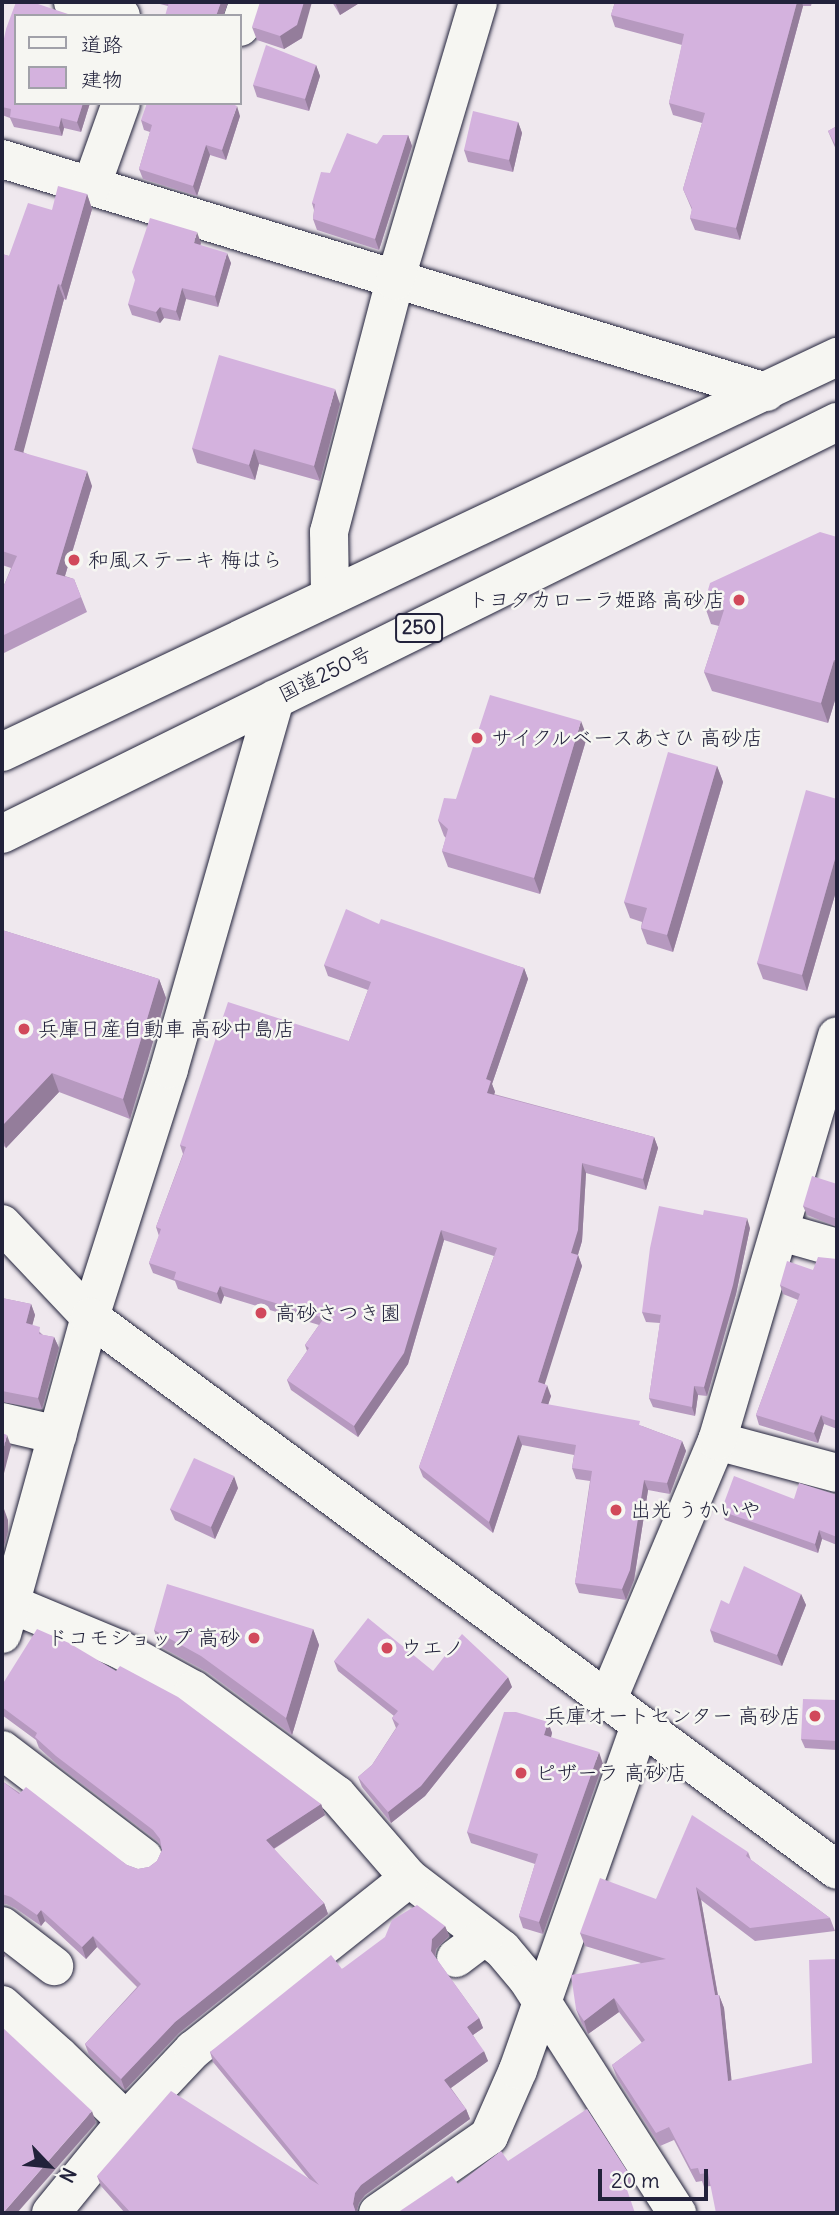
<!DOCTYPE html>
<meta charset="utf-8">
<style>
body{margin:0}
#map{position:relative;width:839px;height:2215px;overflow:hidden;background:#efe8ee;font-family:Delius,"Klee One",sans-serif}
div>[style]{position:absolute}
.roads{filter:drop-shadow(0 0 2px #22223b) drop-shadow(0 0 2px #22223b)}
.minor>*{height:38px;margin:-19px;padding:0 19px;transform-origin:19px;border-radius:19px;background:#f6f6f2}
.tertiary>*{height:38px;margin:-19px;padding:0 19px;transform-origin:19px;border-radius:19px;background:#f6f6f2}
.trunk>*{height:38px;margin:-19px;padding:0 19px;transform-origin:19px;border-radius:19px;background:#f6f6f2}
.wall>*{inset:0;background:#b699bf}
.shaded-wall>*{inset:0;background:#947d9b}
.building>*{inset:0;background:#d4b2de}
.dots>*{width:19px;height:19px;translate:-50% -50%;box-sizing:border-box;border:4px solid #f6f6f2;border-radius:50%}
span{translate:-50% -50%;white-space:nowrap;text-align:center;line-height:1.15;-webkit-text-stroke:5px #f6f6f2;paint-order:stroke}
.shield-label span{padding:2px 5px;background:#f6f6f2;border:2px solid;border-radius:5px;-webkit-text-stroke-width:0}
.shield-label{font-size:19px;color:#22223b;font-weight:700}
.poi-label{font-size:21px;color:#22223b}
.left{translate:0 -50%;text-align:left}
.right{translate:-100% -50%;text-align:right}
.street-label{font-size:21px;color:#22223b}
.frame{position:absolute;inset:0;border:4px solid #22223b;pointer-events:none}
.legend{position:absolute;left:14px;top:14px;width:228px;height:91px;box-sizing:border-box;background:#f6f6f2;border:2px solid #a1a1a9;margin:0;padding:9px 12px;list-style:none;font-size:21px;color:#22223b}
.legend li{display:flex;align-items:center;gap:14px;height:35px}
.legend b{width:35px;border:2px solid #a1a1a9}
.north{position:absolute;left:14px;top:2131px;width:70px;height:70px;-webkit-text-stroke:5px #f6f6f2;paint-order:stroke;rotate:116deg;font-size:19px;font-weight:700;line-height:28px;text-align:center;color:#22223b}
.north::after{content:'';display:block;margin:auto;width:24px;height:32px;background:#22223b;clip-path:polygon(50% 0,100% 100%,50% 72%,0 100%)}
.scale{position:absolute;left:598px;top:2169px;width:110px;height:32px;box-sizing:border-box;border:4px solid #22223b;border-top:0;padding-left:9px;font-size:21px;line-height:24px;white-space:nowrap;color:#22223b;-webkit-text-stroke:5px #f6f6f2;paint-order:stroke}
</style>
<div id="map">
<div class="roads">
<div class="minor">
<i style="left:73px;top:2px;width:50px;rotate:16.3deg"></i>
<i style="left:240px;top:27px;width:18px;rotate:-71deg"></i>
<i style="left:2px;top:159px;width:799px;rotate:16.96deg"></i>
<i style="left:91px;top:187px;width:89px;rotate:-70.3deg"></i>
<i style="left:330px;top:594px;width:62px;rotate:-90.9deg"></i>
<i style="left:329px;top:532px;width:260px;rotate:-75.3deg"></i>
<i style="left:395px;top:281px;width:291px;rotate:-73.4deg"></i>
<i style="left:781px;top:1232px;width:58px;rotate:15.9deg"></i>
<i style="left:2px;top:1422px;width:57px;rotate:13.1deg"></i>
<i style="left:717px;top:1441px;width:124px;rotate:14.9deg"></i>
<i style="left:11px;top:1604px;width:117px;rotate:22.6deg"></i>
<i style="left:119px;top:1649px;width:85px;rotate:28.7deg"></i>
<i style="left:194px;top:1690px;width:177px;rotate:36.3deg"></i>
<i style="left:337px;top:1795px;width:110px;rotate:49.1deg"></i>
<i style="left:409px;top:1878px;width:117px;rotate:37.4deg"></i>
<i style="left:502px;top:1949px;width:40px;rotate:50deg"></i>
<i style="left:528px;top:1980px;width:277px;rotate:57.4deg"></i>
<i style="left:2px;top:1634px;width:329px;rotate:-74.5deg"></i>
<i style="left:90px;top:1317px;width:260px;rotate:-72.3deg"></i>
<i style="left:169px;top:1069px;width:385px;rotate:-74deg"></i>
<i style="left:607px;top:1701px;width:282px;rotate:-67.1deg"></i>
<i style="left:717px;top:1441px;width:422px;rotate:-73.5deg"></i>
<i style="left:2px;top:1750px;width:178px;rotate:37.3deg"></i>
<i style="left:2px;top:1926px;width:66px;rotate:37.6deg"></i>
<i style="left:456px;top:1958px;width:36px;rotate:-37deg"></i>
<i style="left:2px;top:2005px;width:76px;rotate:41.8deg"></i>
<i style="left:59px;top:2056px;width:93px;rotate:44.1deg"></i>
<i style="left:51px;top:2213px;width:119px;rotate:-50.8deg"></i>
<i style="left:126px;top:2121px;width:98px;rotate:-46.7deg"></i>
<i style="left:193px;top:2050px;width:276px;rotate:-38.5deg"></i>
<i style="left:378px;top:2213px;width:135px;rotate:-34.7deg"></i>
<i style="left:489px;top:2136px;width:72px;rotate:-66.3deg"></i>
<i style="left:518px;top:2070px;width:366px;rotate:-70.5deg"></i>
</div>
<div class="tertiary">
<i style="left:2px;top:1224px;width:128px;rotate:46.6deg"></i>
<i style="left:90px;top:1317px;width:929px;rotate:36.51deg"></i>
</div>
<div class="trunk">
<i style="left:2px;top:752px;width:924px;rotate:-25.32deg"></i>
<i style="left:2px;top:834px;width:931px;rotate:-26.26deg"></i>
</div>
</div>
<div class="wall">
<i style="clip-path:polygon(152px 2px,228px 2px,223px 16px,168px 6px)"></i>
<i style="clip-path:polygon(332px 2px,361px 2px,340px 15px)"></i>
<i style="clip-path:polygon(615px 2px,812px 2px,811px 6px,803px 6px,740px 240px,695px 230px,690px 218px,692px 210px,683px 189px,702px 123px,673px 115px,669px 103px,682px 45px,615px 27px,611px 15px)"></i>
<i style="clip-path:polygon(252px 27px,302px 38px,284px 49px,257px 40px)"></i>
<i style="clip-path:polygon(2px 48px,16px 103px,90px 103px,81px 132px,64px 128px,62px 136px,14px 127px,10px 118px,2px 115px)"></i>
<i style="clip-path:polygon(316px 65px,320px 76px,309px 111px,257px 97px,253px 85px)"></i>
<i style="clip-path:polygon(240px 116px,226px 160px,210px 155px,197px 196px,143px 179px,139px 169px,150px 132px,144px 130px,141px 120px)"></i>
<i style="clip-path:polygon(518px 122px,522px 133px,513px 172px,468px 162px,464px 150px)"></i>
<i style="clip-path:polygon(837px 126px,837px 152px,828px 131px)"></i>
<i style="clip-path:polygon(408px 135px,412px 146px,379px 250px,317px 230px,313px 219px,314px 210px,312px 203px,330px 173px,377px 144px)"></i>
<i style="clip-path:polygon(87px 194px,92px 209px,66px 300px,64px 299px,23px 452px,92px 486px,65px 576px,74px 579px,87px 612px,4px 653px,2px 649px,2px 590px,11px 568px,2px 565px,2px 254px,9px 256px,52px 210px)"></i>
<i style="clip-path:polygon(201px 243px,200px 245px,231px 263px,218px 307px,186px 299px,180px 321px,164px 318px,160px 323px,132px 315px,128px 304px)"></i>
<i style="clip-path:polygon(340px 404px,320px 481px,259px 464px,255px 480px,197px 463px,192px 448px)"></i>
<i style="clip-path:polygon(837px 537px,837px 694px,828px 723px,712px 691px,704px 672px,719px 626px,711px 624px,704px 604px)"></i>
<i style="clip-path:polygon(587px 737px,540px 894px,448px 867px,442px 851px,446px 838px,444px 836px,438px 820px,456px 799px)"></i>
<i style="clip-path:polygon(717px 766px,723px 782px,673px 952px,647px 944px,641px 928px,642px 922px,630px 918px,624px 902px)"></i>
<i style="clip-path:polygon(837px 799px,837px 888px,807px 991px,763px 979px,757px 963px)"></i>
<i style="clip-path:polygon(379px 924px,524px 968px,528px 979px,492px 1084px,495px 1092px,494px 1094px,654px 1137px,658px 1148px,646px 1190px,586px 1173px,582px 1241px,578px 1255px,582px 1266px,544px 1384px,551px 1396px,548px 1405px,642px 1426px,682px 1441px,686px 1451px,670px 1494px,648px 1490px,634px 1580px,626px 1600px,579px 1593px,575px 1583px,590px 1481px,576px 1479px,572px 1468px,574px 1455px,522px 1445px,493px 1533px,423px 1477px,419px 1467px,494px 1256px,444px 1240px,408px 1364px,358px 1437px,291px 1390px,287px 1380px,307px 1351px,305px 1345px,319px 1325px,224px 1296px,221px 1304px,178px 1289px,175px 1281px,153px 1273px,149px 1263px,159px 1236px,156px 1227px,183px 1154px,180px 1145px,349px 1041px,368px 990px,328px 976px,324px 965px)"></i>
<i style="clip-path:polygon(2px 930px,159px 979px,166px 998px,130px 1119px,59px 1092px,6px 1148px,2px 1144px)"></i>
<i style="clip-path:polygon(837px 1184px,837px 1227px,807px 1215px,803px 1206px)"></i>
<i style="clip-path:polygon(750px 1228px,736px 1294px,707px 1396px,698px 1395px,695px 1416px,653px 1407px,649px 1398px,660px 1323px,646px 1322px,642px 1312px)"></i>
<i style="clip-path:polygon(837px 1259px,837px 1429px,824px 1424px,818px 1443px,759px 1425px,756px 1415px,798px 1300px,783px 1294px,780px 1285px)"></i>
<i style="clip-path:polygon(2px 1298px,31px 1304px,35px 1315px,32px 1325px,43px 1335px,54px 1337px,59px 1348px,42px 1409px,2px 1402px)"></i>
<i style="clip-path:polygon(238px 1488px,215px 1539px,175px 1520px,170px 1509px)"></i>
<i style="clip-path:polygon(837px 1495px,837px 1545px,822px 1539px,818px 1553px,725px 1520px,721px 1511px,794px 1499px)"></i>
<i style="clip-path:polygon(801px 1594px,806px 1605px,782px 1666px,714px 1642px,710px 1630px,729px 1604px)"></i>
<i style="clip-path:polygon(313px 1629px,319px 1645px,292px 1735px,207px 1672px,159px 1646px,154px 1630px)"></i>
<i style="clip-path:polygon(334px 1661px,433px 1671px,512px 1687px,425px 1796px,391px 1823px,362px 1787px,358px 1777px,372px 1765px,396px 1728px,392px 1718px,394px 1716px,338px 1671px)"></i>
<i style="clip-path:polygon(2px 1685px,321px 1804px,325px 1815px,274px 1849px,324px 1903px,328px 1914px,179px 2033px,125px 2090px,89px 2055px,85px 2044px,137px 1987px,97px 1947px,86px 1959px,45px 1921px,41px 1926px,15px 1908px,6px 1904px,2px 1905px,2px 1781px,127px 1865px,138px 1869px,149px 1867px,157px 1861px,162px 1850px,161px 1846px,157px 1841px,60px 1767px,39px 1748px,36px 1740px,2px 1715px)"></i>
<i style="clip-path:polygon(837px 1700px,837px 1750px,805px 1748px,801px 1739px)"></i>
<i style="clip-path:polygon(548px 1722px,552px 1733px,551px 1738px,603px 1764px,543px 1934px,523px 1928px,519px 1916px,535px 1864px,471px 1843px,467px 1832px)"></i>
<i style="clip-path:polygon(748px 1852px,751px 1860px,830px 1918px,835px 1931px,755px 1941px,701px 1900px,718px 1995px,719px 1995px,724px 2008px,731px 2080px,837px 2213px,710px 2186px,704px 2187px,702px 2181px,696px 2182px,674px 2140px,660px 2146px,617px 2078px,612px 2065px,642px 2043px,619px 2012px,588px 2034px,581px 2022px,576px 2009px,641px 1963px,585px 1946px,580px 1933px,656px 1899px)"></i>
<i style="clip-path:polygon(445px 1926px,449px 1936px,436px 1949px,435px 1957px,479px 2018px,483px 2028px,473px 2035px,488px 2061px,451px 2088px,466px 2109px,470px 2119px,365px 2195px,359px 2203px,356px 2213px,125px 2213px,101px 2186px,97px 2176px,309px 2179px,213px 2062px,210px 2052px,342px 1969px)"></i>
<i style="clip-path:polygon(508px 2161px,631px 2177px,634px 2187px,458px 2184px)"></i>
</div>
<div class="shaded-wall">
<i style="clip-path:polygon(221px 2px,228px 2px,223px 16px,216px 16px)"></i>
<i style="clip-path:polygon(304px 2px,312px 2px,302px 38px,284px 49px,280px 36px)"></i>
<i style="clip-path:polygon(335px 2px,361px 2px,340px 15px)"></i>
<i style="clip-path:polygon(797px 2px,802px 2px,803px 6px,740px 240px,736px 228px)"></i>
<i style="clip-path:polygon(316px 65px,320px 76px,309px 111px,305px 99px)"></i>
<i style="clip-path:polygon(83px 103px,90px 103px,81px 132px,77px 122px)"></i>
<i style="clip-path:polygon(237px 106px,240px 116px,226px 160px,222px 150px)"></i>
<i style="clip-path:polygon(61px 118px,64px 128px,62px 136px,59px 127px)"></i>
<i style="clip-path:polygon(518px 122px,522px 133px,513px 172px,509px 160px)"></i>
<i style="clip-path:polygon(408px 135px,412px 146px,379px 250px,375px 239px)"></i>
<i style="clip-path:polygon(206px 145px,210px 155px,197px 196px,193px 186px)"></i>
<i style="clip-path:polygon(87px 194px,92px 209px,66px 300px,61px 285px)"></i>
<i style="clip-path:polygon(197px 232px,201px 243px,198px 253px,194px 243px)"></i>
<i style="clip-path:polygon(227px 253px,231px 263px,218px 307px,215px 296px)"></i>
<i style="clip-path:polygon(58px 284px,64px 299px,20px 465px,14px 450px)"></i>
<i style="clip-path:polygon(182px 288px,186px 299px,180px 321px,176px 311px)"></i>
<i style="clip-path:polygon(160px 307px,164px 318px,160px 323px,156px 312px)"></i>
<i style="clip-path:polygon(335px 389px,340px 404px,320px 481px,314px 466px)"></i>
<i style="clip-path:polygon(254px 449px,259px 464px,255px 480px,249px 465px)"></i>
<i style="clip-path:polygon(87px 471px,92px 486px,61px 589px,56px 574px)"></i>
<i style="clip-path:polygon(834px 660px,837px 668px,837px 694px,828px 723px,821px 703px)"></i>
<i style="clip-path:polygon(581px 721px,587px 737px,540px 894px,534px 878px)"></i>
<i style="clip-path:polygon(717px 766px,723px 782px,673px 952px,667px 935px)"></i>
<i style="clip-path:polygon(837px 852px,837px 888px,807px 991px,802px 975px)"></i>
<i style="clip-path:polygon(524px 968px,528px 979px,492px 1084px,495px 1092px,491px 1103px,487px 1093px,486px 1079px)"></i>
<i style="clip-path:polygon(159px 979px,166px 998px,130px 1119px,123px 1099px)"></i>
<i style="clip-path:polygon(52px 1073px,59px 1092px,6px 1148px,2px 1136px,2px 1126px)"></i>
<i style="clip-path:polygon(654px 1137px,658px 1148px,646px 1190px,643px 1179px)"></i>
<i style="clip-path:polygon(582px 1163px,586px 1173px,582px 1241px,575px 1264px,571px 1253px)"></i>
<i style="clip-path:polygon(747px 1218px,750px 1228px,736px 1294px,707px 1396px,704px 1387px)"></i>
<i style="clip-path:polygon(441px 1230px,444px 1240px,408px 1364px,358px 1437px,354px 1426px)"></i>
<i style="clip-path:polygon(578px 1255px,582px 1266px,542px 1393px,538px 1382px)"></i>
<i style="clip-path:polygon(220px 1286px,224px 1296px,221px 1304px,217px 1293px)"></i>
<i style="clip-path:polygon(31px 1304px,35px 1315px,30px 1334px,26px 1323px)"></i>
<i style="clip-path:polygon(54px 1337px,59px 1348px,42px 1409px,38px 1398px)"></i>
<i style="clip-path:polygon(547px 1385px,551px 1396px,545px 1414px,541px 1403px)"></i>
<i style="clip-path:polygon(694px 1386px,698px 1395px,695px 1416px,692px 1407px)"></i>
<i style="clip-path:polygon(821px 1415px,824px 1424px,818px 1443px,814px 1433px)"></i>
<i style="clip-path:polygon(7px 1435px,11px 1446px,2px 1481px,2px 1454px)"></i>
<i style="clip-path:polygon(518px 1435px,522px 1445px,493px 1533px,489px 1522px)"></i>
<i style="clip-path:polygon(682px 1441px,686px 1451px,670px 1494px,667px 1483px)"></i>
<i style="clip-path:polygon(234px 1476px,238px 1488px,215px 1539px,211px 1527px)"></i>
<i style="clip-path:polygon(644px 1480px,648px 1490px,634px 1580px,626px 1600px,622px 1589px)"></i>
<i style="clip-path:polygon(4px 1509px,8px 1520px,8px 1532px,2px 1553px,2px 1527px)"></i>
<i style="clip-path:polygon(819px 1530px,822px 1539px,818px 1553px,815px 1544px)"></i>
<i style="clip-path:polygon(801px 1594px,806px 1605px,782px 1666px,777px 1655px)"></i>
<i style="clip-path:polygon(313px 1629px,319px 1645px,292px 1735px,286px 1718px)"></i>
<i style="clip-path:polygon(508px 1677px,512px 1687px,425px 1796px,391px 1823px,388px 1812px)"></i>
<i style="clip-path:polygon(548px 1722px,552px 1733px,548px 1747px,544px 1735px)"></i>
<i style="clip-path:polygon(599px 1752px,603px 1764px,543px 1934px,539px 1922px)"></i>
<i style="clip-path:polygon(321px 1804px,325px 1815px,270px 1851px,266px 1840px)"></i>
<i style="clip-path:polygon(696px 1887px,701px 1900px,720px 2008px,715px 1995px)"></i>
<i style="clip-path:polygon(324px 1903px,328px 1914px,179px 2033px,125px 2090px,121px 2079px,175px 2022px)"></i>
<i style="clip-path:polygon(41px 1910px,45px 1921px,41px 1926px,37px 1915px)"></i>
<i style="clip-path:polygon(445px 1926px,449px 1936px,436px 1949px,434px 1961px,431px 1951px,432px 1939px)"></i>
<i style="clip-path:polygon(93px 1936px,97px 1947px,86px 1959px,82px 1947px)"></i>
<i style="clip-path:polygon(2px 1947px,5px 1956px,2px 1960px)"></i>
<i style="clip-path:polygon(719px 1995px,724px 2008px,733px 2094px,728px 2081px)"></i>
<i style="clip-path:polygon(614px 1998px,619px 2012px,588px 2034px,584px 2021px)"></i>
<i style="clip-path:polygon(479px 2018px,483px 2028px,470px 2037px,467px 2027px)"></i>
<i style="clip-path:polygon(484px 2051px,488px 2061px,448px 2090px,444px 2080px)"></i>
<i style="clip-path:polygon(466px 2109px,470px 2119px,365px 2195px,359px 2203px,356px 2213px,353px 2204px,355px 2193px,361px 2185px)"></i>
<i style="clip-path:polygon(92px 2111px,96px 2123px,17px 2213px,3px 2213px)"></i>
</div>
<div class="building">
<i style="clip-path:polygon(16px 2px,32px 2px,74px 16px,16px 16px,16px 103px,83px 103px,77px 122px,61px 118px,59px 127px,10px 117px,11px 109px,2px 107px,2px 48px,6px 29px)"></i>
<i style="clip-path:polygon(169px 2px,221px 2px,216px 16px,165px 16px)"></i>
<i style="clip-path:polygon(260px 2px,304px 2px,297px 25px,280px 36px,252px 27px)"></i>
<i style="clip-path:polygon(615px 2px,797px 2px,736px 228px,690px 218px,692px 208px,683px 189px,705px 113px,669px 103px,684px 34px,611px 15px)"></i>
<i style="clip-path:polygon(266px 45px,316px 65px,305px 99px,253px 85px)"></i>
<i style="clip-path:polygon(147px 103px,230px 103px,237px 106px,222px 150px,206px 145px,193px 186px,139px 169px,152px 125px,141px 120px)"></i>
<i style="clip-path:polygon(473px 111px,518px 122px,509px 160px,464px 150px)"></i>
<i style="clip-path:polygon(837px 126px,837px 148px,828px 131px)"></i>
<i style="clip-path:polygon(347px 133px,377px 144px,383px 135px,408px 135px,375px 239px,313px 219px,315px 204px,312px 203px,321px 172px,330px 173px)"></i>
<i style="clip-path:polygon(58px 186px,87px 194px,61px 285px,58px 284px,14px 450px,87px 471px,56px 574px,74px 579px,81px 597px,2px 636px,2px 590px,17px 556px,2px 551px,2px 254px,9px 256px,28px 203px,52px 210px)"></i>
<i style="clip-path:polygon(150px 218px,197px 232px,194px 243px,227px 253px,215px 296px,182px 288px,176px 311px,160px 307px,156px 312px,128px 304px,135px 280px,132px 272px)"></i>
<i style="clip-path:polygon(219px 355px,335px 389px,314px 466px,254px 449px,249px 465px,192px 448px)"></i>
<i style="clip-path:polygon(820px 532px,837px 537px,837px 660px,834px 660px,821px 703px,704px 672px,724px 610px,704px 604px,710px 583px)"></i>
<i style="clip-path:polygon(490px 695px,581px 721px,534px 878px,442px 851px,448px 829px,438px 820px,444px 798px,456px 799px)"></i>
<i style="clip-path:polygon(668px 752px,717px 766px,667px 935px,641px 928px,647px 908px,624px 902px)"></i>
<i style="clip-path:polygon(806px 790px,837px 799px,837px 852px,802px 975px,757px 963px)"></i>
<i style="clip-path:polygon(346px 909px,379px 924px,381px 919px,524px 968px,486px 1079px,491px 1081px,487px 1093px,654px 1137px,643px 1179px,582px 1163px,578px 1230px,571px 1253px,578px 1255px,538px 1382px,547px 1385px,541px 1403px,640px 1421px,639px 1425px,682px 1441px,667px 1483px,644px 1480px,630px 1570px,622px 1589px,575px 1583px,592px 1471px,572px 1468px,576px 1445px,518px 1435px,489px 1522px,419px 1467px,497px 1248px,441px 1230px,404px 1353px,354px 1426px,287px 1380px,309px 1348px,305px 1345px,324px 1318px,220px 1286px,217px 1293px,174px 1279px,176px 1272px,149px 1263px,161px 1229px,156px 1227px,186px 1147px,180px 1145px,228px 1002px,349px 1041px,371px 982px,324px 965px)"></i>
<i style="clip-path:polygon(2px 930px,159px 979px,123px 1099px,52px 1073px,2px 1126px)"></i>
<i style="clip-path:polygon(812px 1176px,837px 1184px,837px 1219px,803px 1206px)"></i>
<i style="clip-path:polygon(659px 1206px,703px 1215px,704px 1210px,747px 1218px,733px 1285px,704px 1387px,694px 1386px,692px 1407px,649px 1398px,661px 1315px,642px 1312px,650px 1248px)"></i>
<i style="clip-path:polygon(818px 1257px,837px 1259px,837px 1421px,821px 1415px,814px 1433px,756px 1415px,800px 1294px,780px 1285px,787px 1261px,813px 1270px)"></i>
<i style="clip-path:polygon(2px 1298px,31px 1304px,26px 1323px,40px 1327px,39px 1334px,54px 1337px,38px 1398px,2px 1391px)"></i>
<i style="clip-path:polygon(2px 1433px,7px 1435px,2px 1454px)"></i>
<i style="clip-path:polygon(194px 1458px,234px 1476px,211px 1527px,170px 1509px)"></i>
<i style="clip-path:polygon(734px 1476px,794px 1499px,799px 1483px,837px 1495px,837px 1537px,819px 1530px,815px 1544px,721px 1511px)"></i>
<i style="clip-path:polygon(2px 1508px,4px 1509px,2px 1527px)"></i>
<i style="clip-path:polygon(744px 1566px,801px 1594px,777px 1655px,710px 1630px,721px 1600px,729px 1604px)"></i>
<i style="clip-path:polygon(167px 1584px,313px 1629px,286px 1718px,201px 1656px,154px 1630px)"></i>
<i style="clip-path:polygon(368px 1618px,433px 1671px,462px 1634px,508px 1677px,421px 1786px,388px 1812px,358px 1777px,372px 1765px,399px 1724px,392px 1718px,398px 1711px,334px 1661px)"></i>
<i style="clip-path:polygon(37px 1629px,69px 1643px,116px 1671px,120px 1666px,178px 1697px,321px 1804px,266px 1840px,324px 1903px,175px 2022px,121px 2079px,85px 2044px,141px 1984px,93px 1936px,82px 1947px,41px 1910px,37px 1915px,11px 1897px,2px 1894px,2px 1781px,19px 1794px,26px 1787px,127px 1865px,138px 1869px,149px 1867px,157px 1861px,162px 1850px,160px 1839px,153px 1830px,56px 1756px,35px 1737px,37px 1733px,2px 1707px,2px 1685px)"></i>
<i style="clip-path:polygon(803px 1699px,837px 1700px,837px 1741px,801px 1739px)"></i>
<i style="clip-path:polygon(504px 1712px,516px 1712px,548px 1722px,544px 1735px,599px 1752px,539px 1922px,519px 1916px,538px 1854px,467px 1832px)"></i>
<i style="clip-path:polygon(692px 1815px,748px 1852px,746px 1856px,830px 1918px,750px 1928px,696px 1887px,715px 1995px,719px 1995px,728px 2081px,812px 2063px,809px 1960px,837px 1959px,837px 2213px,716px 2213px,708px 2173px,700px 2174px,698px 2168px,691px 2169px,669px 2127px,656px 2133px,612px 2065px,645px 2040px,614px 1998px,584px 2021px,576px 2009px,571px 1975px,666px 1959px,580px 1933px,600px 1878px,656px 1899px)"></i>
<i style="clip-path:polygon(417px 1905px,445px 1926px,432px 1939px,431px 1951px,479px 2018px,467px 2027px,484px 2051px,444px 2080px,466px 2109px,361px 2185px,355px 2193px,353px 2204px,356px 2213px,131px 2213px,97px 2176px,171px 2091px,319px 2185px,210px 2052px,331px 1955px,342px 1969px,385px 1937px,392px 1920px)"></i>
<i style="clip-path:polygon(2px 2027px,92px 2111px,3px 2213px,2px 2213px)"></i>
<i style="clip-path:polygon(587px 2109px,631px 2177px,623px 2178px,635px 2213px,397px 2213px,452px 2176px,458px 2184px,501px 2151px,508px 2161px)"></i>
</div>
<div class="dots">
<i style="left:74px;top:560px;background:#d1495b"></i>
<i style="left:739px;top:600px;background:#d1495b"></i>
<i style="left:477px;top:738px;background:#d1495b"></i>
<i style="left:24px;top:1029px;background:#d1495b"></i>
<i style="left:261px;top:1313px;background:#d1495b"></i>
<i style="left:616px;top:1510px;background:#d1495b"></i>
<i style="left:254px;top:1638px;background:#d1495b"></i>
<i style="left:387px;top:1648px;background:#d1495b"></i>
<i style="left:815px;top:1716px;background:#d1495b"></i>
<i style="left:521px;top:1773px;background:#d1495b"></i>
</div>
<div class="shield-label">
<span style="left:419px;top:628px">250</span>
</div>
<div class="poi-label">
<span class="left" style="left:88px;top:560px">和風ステーキ 梅はら</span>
<span class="right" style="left:725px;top:600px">トヨタカローラ姫路 高砂店</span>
<span class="left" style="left:491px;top:738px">サイクルベースあさひ 高砂店</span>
<span class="left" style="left:38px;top:1029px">兵庫日産自動車 高砂中島店</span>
<span class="left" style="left:275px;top:1313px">高砂さつき園</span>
<span class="left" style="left:630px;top:1510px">出光 うかいや</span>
<span class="right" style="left:240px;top:1638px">ドコモショップ 高砂</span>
<span class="left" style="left:401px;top:1648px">ウエノ</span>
<span class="right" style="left:801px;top:1716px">兵庫オートセンター 高砂店</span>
<span class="left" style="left:535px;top:1773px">ピザーラ 高砂店</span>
</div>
<div class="street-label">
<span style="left:325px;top:674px;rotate:-26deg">国道250号</span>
</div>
<div class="frame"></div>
<ul class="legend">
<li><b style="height:9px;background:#f6f6f2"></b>道路</li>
<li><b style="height:19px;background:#d4b2de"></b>建物</li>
</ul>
<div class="north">N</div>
<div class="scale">20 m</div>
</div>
